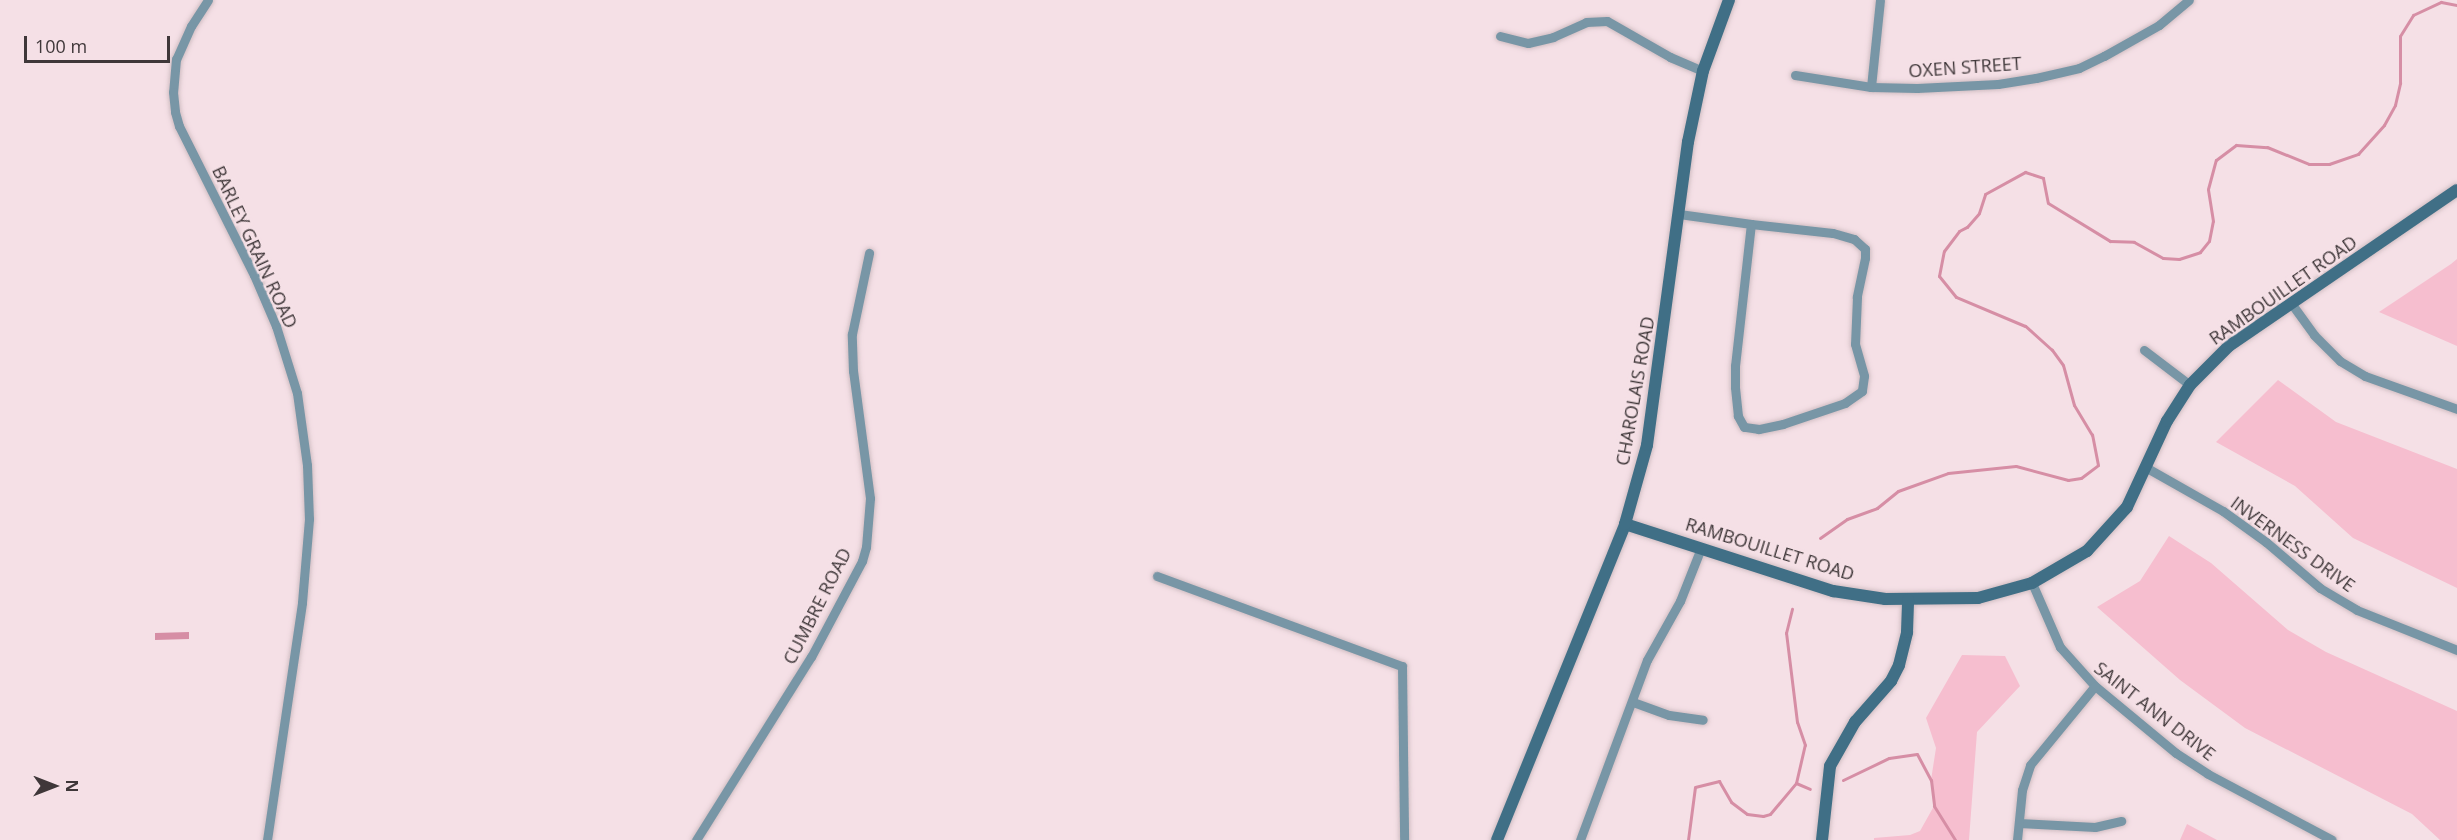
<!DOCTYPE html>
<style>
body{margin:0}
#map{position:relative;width:2457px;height:840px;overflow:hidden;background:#f5e0e6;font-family:"Open Sans",sans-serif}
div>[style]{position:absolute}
.green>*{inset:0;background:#f6becf}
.water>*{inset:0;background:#d68ea5}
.stream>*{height:3px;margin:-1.5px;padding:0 1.5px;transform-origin:1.5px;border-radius:1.5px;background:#d68ea5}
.roads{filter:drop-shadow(0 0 2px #d1bec3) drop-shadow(0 0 2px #d1bec3)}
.street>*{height:9px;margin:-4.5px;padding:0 4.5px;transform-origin:4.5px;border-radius:4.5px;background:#7896a6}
.secondary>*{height:12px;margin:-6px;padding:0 6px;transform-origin:6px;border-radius:6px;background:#406f86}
span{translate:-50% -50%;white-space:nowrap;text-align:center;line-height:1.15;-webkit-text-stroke:4.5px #f5e0e6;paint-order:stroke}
.street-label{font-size:18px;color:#3f3739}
.north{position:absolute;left:24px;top:756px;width:60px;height:60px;-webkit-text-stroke:4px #f5e0e6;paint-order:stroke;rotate:90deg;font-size:16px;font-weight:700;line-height:24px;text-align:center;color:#3f3739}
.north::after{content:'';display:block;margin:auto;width:21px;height:27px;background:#3f3739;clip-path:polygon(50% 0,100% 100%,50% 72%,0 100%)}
.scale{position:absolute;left:24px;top:36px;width:146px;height:27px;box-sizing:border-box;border:3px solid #3f3739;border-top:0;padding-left:8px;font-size:18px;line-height:21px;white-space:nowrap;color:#3f3739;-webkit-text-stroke:4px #f5e0e6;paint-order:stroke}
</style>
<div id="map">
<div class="green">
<i style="clip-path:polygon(2457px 259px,2457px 346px,2379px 312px,2451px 264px)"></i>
<i style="clip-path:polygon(2278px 380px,2336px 422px,2457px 469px,2457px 588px,2353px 538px,2295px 486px,2216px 442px)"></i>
<i style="clip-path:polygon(2169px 536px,2211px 563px,2288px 630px,2326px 652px,2457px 711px,2457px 840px,2440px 840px,2412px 814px,2245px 728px,2180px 680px,2097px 607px,2140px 581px)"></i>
<i style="clip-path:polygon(1962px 655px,2005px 656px,2020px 686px,1977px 732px,1969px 840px,1874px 840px,1874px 838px,1910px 835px,1920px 831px,1934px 806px,1931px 780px,1936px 748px,1926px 718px)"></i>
<i style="clip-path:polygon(2187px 824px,2217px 840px,2180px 840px)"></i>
</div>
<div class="water">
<i style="clip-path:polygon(189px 632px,189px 639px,155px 640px,155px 633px)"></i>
</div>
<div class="stream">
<i style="left:1820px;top:538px;width:33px;rotate:-35deg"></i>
<i style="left:1847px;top:519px;width:32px;rotate:-20deg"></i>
<i style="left:1877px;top:508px;width:27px;rotate:-39deg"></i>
<i style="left:1898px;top:491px;width:53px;rotate:-19.8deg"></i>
<i style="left:1948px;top:473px;width:68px;rotate:-5.9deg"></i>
<i style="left:2016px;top:466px;width:54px;rotate:15.1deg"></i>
<i style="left:2068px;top:480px;width:13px;rotate:-9deg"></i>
<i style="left:2081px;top:478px;width:21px;rotate:-37deg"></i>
<i style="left:2098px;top:465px;width:31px;rotate:-101deg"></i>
<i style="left:2092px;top:435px;width:35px;rotate:-121deg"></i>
<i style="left:2074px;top:405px;width:41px;rotate:-105.4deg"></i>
<i style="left:2063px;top:365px;width:19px;rotate:-126deg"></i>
<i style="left:2052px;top:350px;width:36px;rotate:-138deg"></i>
<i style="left:2025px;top:326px;width:75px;rotate:-157.2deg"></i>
<i style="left:1956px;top:297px;width:27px;rotate:-129deg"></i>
<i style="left:1939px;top:276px;width:25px;rotate:-79deg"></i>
<i style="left:1944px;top:251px;width:25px;rotate:-53deg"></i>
<i style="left:1959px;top:231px;width:9px;rotate:-27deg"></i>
<i style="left:1967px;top:227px;width:18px;rotate:-49deg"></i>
<i style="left:1979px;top:213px;width:20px;rotate:-72deg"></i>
<i style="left:1985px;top:194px;width:46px;rotate:-28.8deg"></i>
<i style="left:2025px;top:172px;width:19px;rotate:18deg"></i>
<i style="left:2043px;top:178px;width:25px;rotate:79deg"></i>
<i style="left:2048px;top:203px;width:73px;rotate:31.5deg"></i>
<i style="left:2110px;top:241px;width:24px;rotate:2deg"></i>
<i style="left:2134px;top:242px;width:33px;rotate:29deg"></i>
<i style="left:2163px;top:258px;width:16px;rotate:4deg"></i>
<i style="left:2179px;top:259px;width:22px;rotate:-18deg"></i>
<i style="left:2200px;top:252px;width:14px;rotate:-51deg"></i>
<i style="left:2209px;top:241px;width:20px;rotate:-79deg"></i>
<i style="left:2213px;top:221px;width:32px;rotate:-99deg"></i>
<i style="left:2208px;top:189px;width:30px;rotate:-75deg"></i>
<i style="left:2216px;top:160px;width:25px;rotate:-37deg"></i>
<i style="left:2236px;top:145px;width:31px;rotate:4deg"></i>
<i style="left:2267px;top:147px;width:45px;rotate:22deg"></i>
<i style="left:2309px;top:164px;width:20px"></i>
<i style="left:2329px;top:164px;width:31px;rotate:-19deg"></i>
<i style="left:2358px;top:154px;width:39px;rotate:-48deg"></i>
<i style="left:2384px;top:125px;width:23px;rotate:-61deg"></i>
<i style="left:2395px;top:105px;width:23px;rotate:-77deg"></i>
<i style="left:2400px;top:83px;width:47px;rotate:-90deg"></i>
<i style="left:2400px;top:36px;width:25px;rotate:-58deg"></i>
<i style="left:2413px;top:15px;width:31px;rotate:-25deg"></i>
<i style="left:2441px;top:2px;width:16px;rotate:11deg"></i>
<i style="left:1843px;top:780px;width:51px;rotate:-25.6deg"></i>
<i style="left:1889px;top:758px;width:28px;rotate:-8deg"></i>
<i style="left:1917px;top:754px;width:30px;rotate:62deg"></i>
<i style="left:1931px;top:780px;width:26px;rotate:83deg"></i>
<i style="left:1934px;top:806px;width:40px;rotate:58deg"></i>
<i style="left:1796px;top:783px;width:15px;rotate:23deg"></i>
<i style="left:1688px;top:840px;width:53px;rotate:-82.5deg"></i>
<i style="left:1695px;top:787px;width:25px;rotate:-14deg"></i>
<i style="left:1719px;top:781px;width:24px;rotate:60deg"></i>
<i style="left:1731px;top:802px;width:20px;rotate:37deg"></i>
<i style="left:1747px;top:814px;width:16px;rotate:7deg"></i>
<i style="left:1763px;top:816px;width:7px;rotate:-16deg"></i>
<i style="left:1770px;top:814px;width:40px;rotate:-50deg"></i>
<i style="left:1796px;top:783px;width:39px;rotate:-77deg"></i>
<i style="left:1805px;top:745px;width:24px;rotate:-109deg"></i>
<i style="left:1797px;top:722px;width:90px;rotate:-97deg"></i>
<i style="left:1786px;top:633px;width:25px;rotate:-76deg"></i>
</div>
<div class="roads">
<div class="street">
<i style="left:208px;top:0;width:31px;rotate:123deg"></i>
<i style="left:191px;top:26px;width:36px;rotate:114deg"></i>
<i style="left:176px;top:59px;width:33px;rotate:95deg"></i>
<i style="left:173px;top:92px;width:20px;rotate:84deg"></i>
<i style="left:175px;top:112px;width:15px;rotate:74deg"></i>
<i style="left:179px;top:126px;width:167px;rotate:63.3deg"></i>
<i style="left:254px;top:275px;width:56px;rotate:66.7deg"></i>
<i style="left:276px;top:326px;width:70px;rotate:72.6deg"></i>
<i style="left:297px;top:393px;width:73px;rotate:82.1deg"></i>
<i style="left:307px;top:465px;width:54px;rotate:87.9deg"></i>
<i style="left:309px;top:519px;width:84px;rotate:94.8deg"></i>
<i style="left:302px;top:603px;width:240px;rotate:98.4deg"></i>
<i style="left:1500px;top:36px;width:29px;rotate:14deg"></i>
<i style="left:1528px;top:43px;width:26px;rotate:-13deg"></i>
<i style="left:1553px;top:37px;width:36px;rotate:-24deg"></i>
<i style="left:1586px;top:22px;width:21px;rotate:-3deg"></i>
<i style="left:1607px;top:21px;width:73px;rotate:29.7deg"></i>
<i style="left:1670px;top:57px;width:36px;rotate:23deg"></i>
<i style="left:1795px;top:75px;width:77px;rotate:9deg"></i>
<i style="left:1871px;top:87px;width:46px;rotate:1.2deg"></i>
<i style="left:1917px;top:88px;width:81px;rotate:-2.8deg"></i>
<i style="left:1998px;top:84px;width:38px;rotate:-9deg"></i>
<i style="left:2036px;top:78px;width:44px;rotate:-13.1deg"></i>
<i style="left:2079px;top:68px;width:28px;rotate:-26deg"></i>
<i style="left:2104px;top:56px;width:63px;rotate:-29.4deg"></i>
<i style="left:2159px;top:25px;width:39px;rotate:-40deg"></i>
<i style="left:1871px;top:87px;width:87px;rotate:-84.1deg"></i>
<i style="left:1679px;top:214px;width:73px;rotate:7.9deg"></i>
<i style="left:1751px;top:224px;width:82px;rotate:6.3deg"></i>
<i style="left:1833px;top:233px;width:22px;rotate:16deg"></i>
<i style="left:1854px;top:239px;width:15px;rotate:42deg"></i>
<i style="left:1865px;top:249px;width:9px;rotate:90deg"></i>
<i style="left:1865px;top:258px;width:40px;rotate:102deg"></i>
<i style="left:1857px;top:297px;width:47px;rotate:92.4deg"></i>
<i style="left:1855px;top:344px;width:33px;rotate:74deg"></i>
<i style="left:1864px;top:376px;width:15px;rotate:98deg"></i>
<i style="left:1862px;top:391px;width:21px;rotate:145deg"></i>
<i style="left:1845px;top:403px;width:65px;rotate:161.3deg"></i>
<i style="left:1783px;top:424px;width:25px;rotate:168deg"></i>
<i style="left:1759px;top:429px;width:15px;rotate:-172deg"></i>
<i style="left:1744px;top:427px;width:13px;rotate:-119deg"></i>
<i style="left:1738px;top:416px;width:29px;rotate:-96deg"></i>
<i style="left:1735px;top:387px;width:21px;rotate:-90deg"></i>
<i style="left:1735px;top:366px;width:143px;rotate:-83.6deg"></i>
<i style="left:2291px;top:303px;width:39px;rotate:54deg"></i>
<i style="left:2314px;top:335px;width:37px;rotate:45deg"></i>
<i style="left:2340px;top:361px;width:29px;rotate:31deg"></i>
<i style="left:2365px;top:376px;width:98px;rotate:19.7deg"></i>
<i style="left:2144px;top:350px;width:58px;rotate:37.3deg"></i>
<i style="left:2147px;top:468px;width:87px;rotate:29.5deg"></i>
<i style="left:2223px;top:511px;width:53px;rotate:35.8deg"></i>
<i style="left:2266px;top:542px;width:71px;rotate:40.4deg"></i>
<i style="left:2320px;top:588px;width:43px;rotate:30.7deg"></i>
<i style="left:2357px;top:610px;width:108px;rotate:21.8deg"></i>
<i style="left:1157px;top:576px;width:261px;rotate:20.2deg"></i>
<i style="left:1402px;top:666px;width:174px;rotate:89.3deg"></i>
<i style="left:2032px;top:583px;width:70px;rotate:66.4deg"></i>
<i style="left:2060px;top:647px;width:52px;rotate:48.1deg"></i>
<i style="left:2095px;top:686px;width:105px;rotate:39.6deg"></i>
<i style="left:2176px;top:753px;width:38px;rotate:33deg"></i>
<i style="left:2208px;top:774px;width:140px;rotate:28deg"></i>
<i style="left:1633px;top:702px;width:38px;rotate:20deg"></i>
<i style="left:1669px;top:715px;width:34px;rotate:8deg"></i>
<i style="left:2019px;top:823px;width:76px;rotate:3deg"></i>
<i style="left:2095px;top:827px;width:27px;rotate:-13deg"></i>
<i style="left:696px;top:840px;width:216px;rotate:-57.9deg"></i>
<i style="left:811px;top:657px;width:109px;rotate:-62deg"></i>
<i style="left:862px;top:561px;width:15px;rotate:-74deg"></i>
<i style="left:866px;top:547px;width:49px;rotate:-85.3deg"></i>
<i style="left:870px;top:498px;width:128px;rotate:-97.6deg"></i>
<i style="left:853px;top:371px;width:37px;rotate:-92deg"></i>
<i style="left:852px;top:334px;width:83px;rotate:-78.1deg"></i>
<i style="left:1580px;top:840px;width:192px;rotate:-69.6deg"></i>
<i style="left:1647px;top:660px;width:68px;rotate:-60.8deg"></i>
<i style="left:1680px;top:601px;width:57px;rotate:-68.4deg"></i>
<i style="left:2017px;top:840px;width:50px;rotate:-84.3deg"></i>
<i style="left:2022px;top:790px;width:26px;rotate:-72deg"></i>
<i style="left:2030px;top:765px;width:102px;rotate:-50.6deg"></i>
</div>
<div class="secondary">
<i style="left:1625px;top:524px;width:219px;rotate:17.9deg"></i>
<i style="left:1833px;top:591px;width:53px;rotate:8.7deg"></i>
<i style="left:1885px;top:599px;width:93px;rotate:-0.6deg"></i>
<i style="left:1978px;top:598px;width:56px;rotate:-15.5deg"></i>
<i style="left:2032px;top:583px;width:64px;rotate:-30.2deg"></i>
<i style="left:2087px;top:551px;width:59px;rotate:-47.7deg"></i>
<i style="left:2127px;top:507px;width:95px;rotate:-65.1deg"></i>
<i style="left:2167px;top:421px;width:43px;rotate:-57.4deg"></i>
<i style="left:2190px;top:385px;width:55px;rotate:-45deg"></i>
<i style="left:2229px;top:346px;width:276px;rotate:-34.4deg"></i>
<i style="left:1497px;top:840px;width:341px;rotate:-67.9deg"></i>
<i style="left:1625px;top:524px;width:82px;rotate:-74.4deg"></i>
<i style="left:1647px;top:445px;width:306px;rotate:-82.3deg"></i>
<i style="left:1688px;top:142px;width:73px;rotate:-78.1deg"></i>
<i style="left:1703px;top:71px;width:76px;rotate:-69.9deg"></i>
<i style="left:1822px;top:840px;width:74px;rotate:-83.8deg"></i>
<i style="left:1830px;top:766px;width:51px;rotate:-60.4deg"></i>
<i style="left:1855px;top:722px;width:55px;rotate:-48.7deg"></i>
<i style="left:1891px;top:681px;width:18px;rotate:-63deg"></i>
<i style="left:1899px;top:665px;width:34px;rotate:-76deg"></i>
<i style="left:1907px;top:632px;width:32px;rotate:-88deg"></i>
</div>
</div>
<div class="street-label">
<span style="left:1965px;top:67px;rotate:-4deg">OXEN STREET</span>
<span style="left:255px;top:247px;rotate:65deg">BARLEY GRAIN ROAD</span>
<span style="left:2283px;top:290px;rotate:-35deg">RAMBOUILLET ROAD</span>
<span style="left:1635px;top:391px;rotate:-80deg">CHAROLAIS ROAD</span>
<span style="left:2293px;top:544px;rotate:36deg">INVERNESS DRIVE</span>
<span style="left:1770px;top:549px;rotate:17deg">RAMBOUILLET ROAD</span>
<span style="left:817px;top:606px;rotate:-63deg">CUMBRE ROAD</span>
<span style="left:2155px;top:711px;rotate:38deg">SAINT ANN DRIVE</span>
</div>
<div class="north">N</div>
<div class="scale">100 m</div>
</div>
